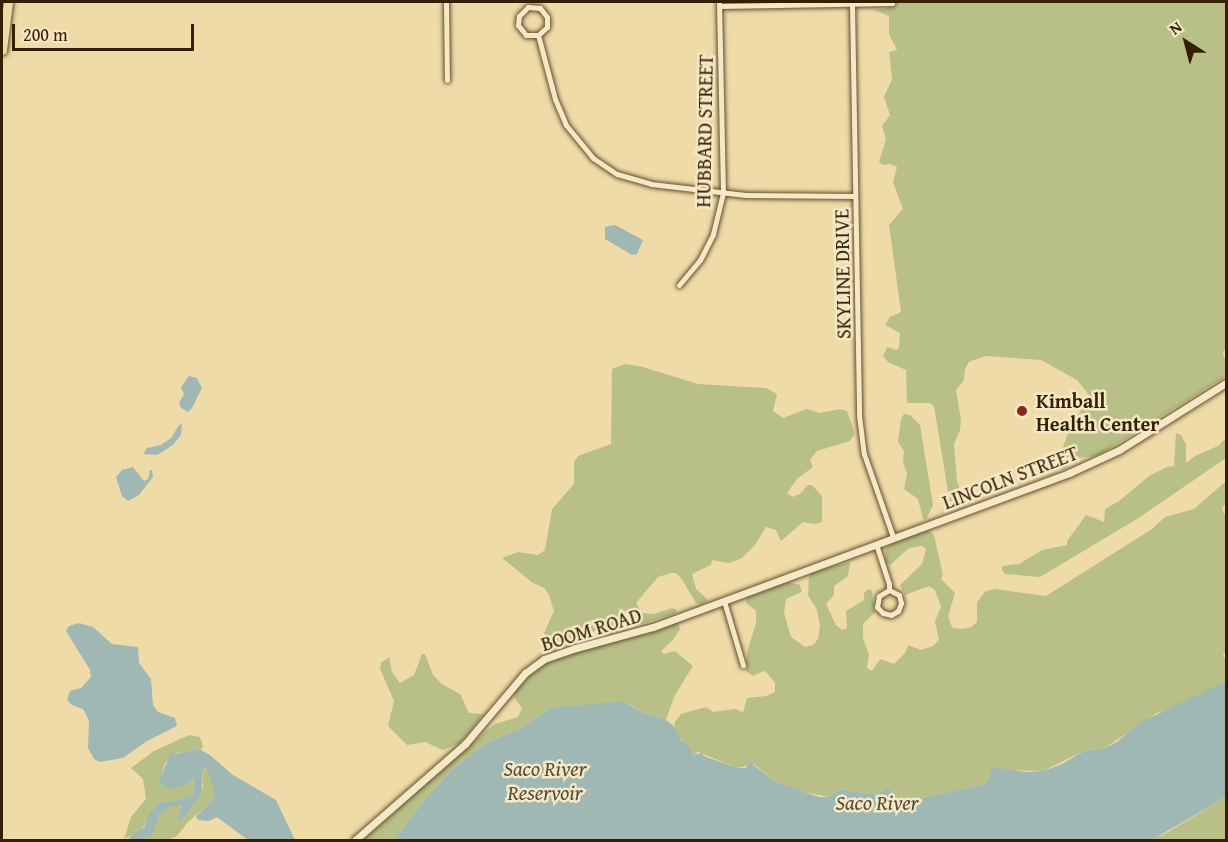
<!DOCTYPE html>
<style>
body{margin:0}
#map{position:relative;width:1228px;height:842px;overflow:hidden;background:#efdba8;font-family:"Gentium Book Plus",serif}
div>[style]{position:absolute}
.green>*{inset:0;background:#b8c088}
.water>*{inset:0;background:#a0b8b4}
.river>*{height:10px;margin:-5px;padding:0 5px;transform-origin:5px;border-radius:5px;background:#a0b8b4}
.roads{filter:drop-shadow(0 0 2px #63502d) drop-shadow(0 0 2px #63502d)}
.minor>*{height:5px;margin:-2.5px;padding:0 2.5px;transform-origin:2.5px;border-radius:2.5px;background:#f5e8c6}
.tertiary>*{height:7px;margin:-3.5px;padding:0 3.5px;transform-origin:3.5px;border-radius:3.5px;background:#f5e8c6}
.motorway>*{height:9px;margin:-4.5px;padding:0 4.5px;transform-origin:4.5px;border-radius:4.5px;background:#efdba8}
.dots>*{width:16px;height:16px;translate:-50% -50%;box-sizing:border-box;border:3px solid #f5e8c6;border-radius:50%}
span{translate:-50% -50%;white-space:nowrap;text-align:center;line-height:1.15;-webkit-text-stroke:5px #f5e8c6;paint-order:stroke}
.street-label{font-size:20px;color:#342104}
.poi-label{font-size:20px;color:#342104;font-weight:700}
.left{translate:0 -50%;text-align:left}
.water-label{font-size:21px;color:#544e39;font-style:italic}
.frame{position:absolute;inset:0;border:3px solid #342104;pointer-events:none}
.north{position:absolute;left:1156px;top:12px;width:60px;height:60px;-webkit-text-stroke:4px #f5e8c6;paint-order:stroke;rotate:324deg;font-size:16px;font-weight:700;line-height:24px;text-align:center;color:#342104}
.north::after{content:'';display:block;margin:auto;width:21px;height:27px;background:#342104;clip-path:polygon(50% 0,100% 100%,50% 72%,0 100%)}
.scale{position:absolute;left:12px;top:24px;width:182px;height:27px;box-sizing:border-box;border:3px solid #342104;border-top:0;padding-left:8px;font-size:18px;line-height:21px;white-space:nowrap;color:#342104;-webkit-text-stroke:4px #f5e8c6;paint-order:stroke}
</style>
<div id="map">
<div class="green">
<i style="clip-path:polygon(896px 2px,1226px 2px,1226px 346px,1223px 354px,1226px 362px,1226px 376px,1107px 450px,1095px 456px,1078px 458px,1064px 469px,1060px 468px,1058px 461px,1070px 428px,1083px 407px,1092px 399px,1077px 380px,1041px 360px,985px 356px,969px 362px,965px 369px,964px 380px,956px 390px,961px 420px,960px 430px,954px 444px,957px 481px,961px 490px,970px 498px,964px 507px,951px 510px,934px 406px,929px 403px,907px 403px,906px 370px,888px 362px,883px 356px,887px 347px,896px 350px,899px 348px,900px 333px,885px 325px,890px 317px,901px 312px,889px 225px,903px 209px,893px 182px,897px 167px,890px 164px,883px 165px,879px 162px,886px 139px,882px 126px,890px 115px,884px 97px,892px 79px,889px 52px,897px 50px,889px 34px,889px 16px,874px 10px,893px 7px)"></i>
<i style="clip-path:polygon(625px 364px,643px 367px,698px 384px,766px 388px,777px 394px,773px 411px,783px 418px,807px 409px,820px 413px,840px 409px,847px 411px,855px 434px,850px 441px,817px 451px,810px 460px,813px 467px,797px 479px,787px 493px,792px 497px,800px 494px,808px 485px,812px 485px,822px 496px,822px 522px,815px 524px,803px 522px,781px 541px,776px 530px,766px 527px,755px 545px,742px 558px,729px 563px,712px 560px,711px 565px,692px 574px,696px 589px,708px 600px,702px 604px,696px 603px,681px 578px,676px 573px,671px 573px,658px 577px,636px 603px,642px 613px,654px 614px,672px 608px,677px 610px,676px 613px,615px 632px,595px 631px,570px 640px,548px 641px,544px 633px,554px 611px,549px 595px,544px 588px,533px 583px,502px 558px,518px 552px,538px 555px,545px 550px,552px 509px,574px 484px,574px 462px,578px 456px,611px 444px,612px 369px)"></i>
<i style="clip-path:polygon(904px 414px,910px 415px,920px 425px,933px 505px,926px 520px,923px 519px,918px 499px,904px 489px,907px 474px,903px 462px,904px 451px,898px 442px,901px 419px)"></i>
<i style="clip-path:polygon(1176px 433px,1181px 435px,1186px 444px,1186px 463px,1195px 456px,1218px 446px,1226px 438px,1226px 458px,1137px 519px,1040px 577px,1005px 574px,1002px 570px,1002px 566px,1019px 564px,1042px 550px,1067px 545px,1067px 541px,1086px 515px,1104px 522px,1105px 509px,1119px 501px,1149px 476px,1167px 467px,1174px 466px)"></i>
<i style="clip-path:polygon(1226px 481px,1226px 502px,1222px 509px,1226px 517px,1226px 652px,1223px 655px,1226px 660px,1226px 681px,1172px 709px,1157px 713px,1105px 748px,1084px 751px,1043px 771px,1006px 770px,998px 768px,985px 784px,922px 798px,894px 798px,889px 787px,879px 793px,869px 794px,842px 789px,829px 797px,795px 790px,774px 781px,754px 764px,738px 768px,698px 752px,693px 755px,677px 733px,674px 723px,681px 714px,706px 707px,713px 712px,735px 709px,743px 712px,747px 698px,766px 696px,775px 692px,775px 683px,767px 673px,764px 671px,753px 676px,746px 671px,747px 652px,756px 623px,756px 611px,746px 603px,746px 597px,787px 582px,800px 585px,802px 592px,786px 599px,784px 613px,791px 637px,805px 647px,813px 645px,818px 639px,820px 626px,817px 610px,808px 595px,809px 576px,812px 571px,850px 562px,848px 576px,834px 586px,834px 595px,826px 604px,836px 625px,842px 630px,847px 628px,846px 611px,864px 600px,864px 593px,868px 589px,872px 591px,875px 612px,863px 624px,863px 638px,869px 654px,867px 668px,872px 671px,880px 659px,894px 664px,905px 653px,908px 645px,921px 650px,933px 646px,939px 640px,935px 621px,941px 607px,935px 590px,929px 586px,905px 595px,900px 585px,922px 564px,926px 549px,922px 546px,909px 548px,890px 565px,885px 562px,886px 548px,899px 539px,928px 530px,934px 535px,943px 575px,941px 579px,955px 593px,948px 616px,950px 623px,953px 628px,962px 629px,971px 627px,977px 622px,977px 602px,986px 591px,995px 589px,1046px 596px,1152px 529px,1165px 517px,1194px 509px)"></i>
<i style="clip-path:polygon(678px 622px,680px 629px,673px 640px,661px 651px,664px 654px,675px 651px,693px 666px,675px 695px,666px 720px,639px 711px,629px 704px,550px 708px,523px 727px,483px 745px,452px 770px,423px 801px,395px 840px,363px 840px,486px 731px,495px 724px,518px 717px,522px 708px,514px 697px,515px 691px,537px 668px,562px 656px)"></i>
<i style="clip-path:polygon(422px 654px,425px 654px,433px 675px,442px 684px,460px 694px,469px 713px,484px 714px,460px 743px,443px 750px,425px 742px,407px 745px,388px 726px,394px 701px,380px 669px,381px 663px,389px 657px,392px 672px,400px 683px,414px 675px)"></i>
<i style="clip-path:polygon(189px 735px,200px 737px,203px 746px,201px 750px,176px 753px,165px 763px,160px 781px,187px 784px,194px 778px,193px 794px,182px 799px,158px 803px,140px 832px,124px 839px,131px 817px,146px 799px,143px 779px,131px 768px,154px 751px)"></i>
<i style="clip-path:polygon(207px 767px,216px 789px,212px 801px,188px 822px,177px 836px,167px 840px,145px 840px,153px 831px,157px 815px,166px 807px,180px 805px,181px 821px,203px 788px,202px 773px)"></i>
<i style="clip-path:polygon(1226px 797px,1226px 840px,1152px 840px,1168px 832px)"></i>
</div>
<div class="water">
<i style="clip-path:polygon(615px 225px,643px 240px,637px 254px,632px 255px,605px 239px,605px 227px)"></i>
<i style="clip-path:polygon(189px 376px,197px 378px,202px 388px,192px 408px,188px 412px,181px 408px,179px 403px,184px 394px,181px 387px)"></i>
<i style="clip-path:polygon(182px 424px,181px 435px,173px 445px,157px 455px,143px 454px,147px 448px,161px 445px,171px 438px,179px 425px)"></i>
<i style="clip-path:polygon(133px 467px,144px 481px,148px 479px,150px 470px,152px 470px,153px 477px,139px 495px,128px 501px,122px 496px,116px 477px,122px 470px)"></i>
<i style="clip-path:polygon(79px 623px,93px 627px,112px 644px,138px 647px,139px 663px,151px 679px,153px 705px,158px 712px,175px 718px,177px 726px,147px 741px,123px 758px,100px 762px,94px 759px,88px 748px,89px 721px,86px 714px,83px 709px,72px 705px,67px 700px,70px 691px,81px 688px,91px 677px,90px 670px,66px 631px,69px 626px)"></i>
<i style="clip-path:polygon(1226px 681px,1226px 797px,1152px 840px,395px 840px,423px 801px,452px 770px,483px 745px,523px 727px,550px 708px,623px 701px,639px 711px,666px 720px,675px 727px,681px 740px,688px 745px,693px 755px,702px 753px,704px 756px,738px 768px,746px 768px,750px 762px,774px 781px,819px 797px,829px 797px,842px 789px,869px 794px,879px 793px,889px 787px,894px 798px,901px 799px,922px 798px,985px 784px,991px 776px,991px 767px,1027px 772px,1043px 771px,1062px 764px,1084px 751px,1105px 748px,1117px 742px,1139px 723px)"></i>
<i style="clip-path:polygon(194px 750px,201px 750px,210px 755px,233px 775px,276px 800px,295px 840px,248px 840px,217px 817px,209px 821px,198px 820px,196px 816px,212px 801px,215px 792px,206px 767px,202px 773px,202px 793px,181px 821px,178px 819px,181px 806px,171px 806px,157px 815px,149px 829px,152px 812px,158px 803px,182px 799px,193px 794px,194px 778px,187px 784px,173px 789px,166px 788px,159px 781px,170px 755px)"></i>
</div>
<div class="river">
<i style="left:134px;top:840px;width:17px;rotate:-33deg"></i>
<i style="left:148px;top:831px;width:18px;rotate:-68deg"></i>
</div>
<div class="roads">
<div class="minor">
<i style="left:446px;top:2px;width:78px;rotate:89.3deg"></i>
<i style="left:852px;top:5px;width:410px;rotate:89deg"></i>
<i style="left:859px;top:415px;width:39px;rotate:83deg"></i>
<i style="left:864px;top:454px;width:88px;rotate:70.7deg"></i>
<i style="left:720px;top:6px;width:172px;rotate:-1deg"></i>
<i style="left:538px;top:35px;width:12px;rotate:180deg"></i>
<i style="left:526px;top:35px;width:13px;rotate:-129deg"></i>
<i style="left:518px;top:25px;width:9px;rotate:-84deg"></i>
<i style="left:519px;top:16px;width:13px;rotate:-45deg"></i>
<i style="left:528px;top:7px;width:12px;rotate:5deg"></i>
<i style="left:540px;top:8px;width:11px;rotate:52deg"></i>
<i style="left:547px;top:17px;width:10px;rotate:90deg"></i>
<i style="left:547px;top:27px;width:12px;rotate:138deg"></i>
<i style="left:538px;top:35px;width:66px;rotate:75.1deg"></i>
<i style="left:555px;top:99px;width:28px;rotate:67deg"></i>
<i style="left:566px;top:125px;width:43px;rotate:50.7deg"></i>
<i style="left:593px;top:158px;width:29px;rotate:34deg"></i>
<i style="left:617px;top:174px;width:35px;rotate:16deg"></i>
<i style="left:651px;top:184px;width:95px;rotate:6.7deg"></i>
<i style="left:745px;top:195px;width:110px;rotate:0.5deg"></i>
<i style="left:679px;top:285px;width:33px;rotate:-50deg"></i>
<i style="left:700px;top:260px;width:29px;rotate:-63deg"></i>
<i style="left:713px;top:234px;width:42px;rotate:-76.3deg"></i>
<i style="left:723px;top:193px;width:191px;rotate:-91.2deg"></i>
<i style="left:876px;top:544px;width:42px;rotate:72deg"></i>
<i style="left:889px;top:584px;width:6px;rotate:90deg"></i>
<i style="left:889px;top:590px;width:12px;rotate:149deg"></i>
<i style="left:879px;top:596px;width:11px;rotate:100deg"></i>
<i style="left:877px;top:607px;width:8px;rotate:45deg"></i>
<i style="left:883px;top:613px;width:8px;rotate:14deg"></i>
<i style="left:891px;top:615px;width:8px;rotate:-30deg"></i>
<i style="left:898px;top:611px;width:9px;rotate:-69deg"></i>
<i style="left:901px;top:603px;width:8px;rotate:-104deg"></i>
<i style="left:899px;top:595px;width:11px;rotate:-153deg"></i>
<i style="left:724px;top:601px;width:67px;rotate:73.5deg"></i>
</div>
<div class="tertiary">
<i style="left:355px;top:840px;width:146px;rotate:-41.1deg"></i>
<i style="left:465px;top:744px;width:93px;rotate:-49.8deg"></i>
<i style="left:525px;top:673px;width:24px;rotate:-36deg"></i>
<i style="left:544px;top:659px;width:34px;rotate:-19deg"></i>
<i style="left:576px;top:648px;width:80px;rotate:-15.3deg"></i>
<i style="left:653px;top:627px;width:444px;rotate:-20.3deg"></i>
<i style="left:1069px;top:473px;width:55px;rotate:-24.7deg"></i>
<i style="left:1119px;top:450px;width:126px;rotate:-32.1deg"></i>
</div>
<div class="motorway">
<i style="left:2px;top:50px;width:48px;rotate:-82.9deg"></i>
</div>
</div>
<div class="dots">
<i style="left:1022px;top:411px;background:#8f2418"></i>
</div>
<div class="street-label">
<span style="left:704px;top:131px;rotate:-89deg">HUBBARD STREET</span>
<span style="left:842px;top:274px;rotate:-91deg">SKYLINE DRIVE</span>
<span style="left:1010px;top:477px;rotate:-21deg">LINCOLN STREET</span>
<span style="left:591px;top:629px;rotate:-17deg">BOOM ROAD</span>
</div>
<div class="poi-label">
<span class="left" style="left:1036px;top:412px">Kimball<br>Health Center</span>
</div>
<div class="water-label">
<span style="left:545px;top:781px">Saco River<br>Reservoir</span>
<span style="left:877px;top:803px">Saco River</span>
</div>
<div class="frame"></div>
<div class="north">N</div>
<div class="scale">200 m</div>
</div>
